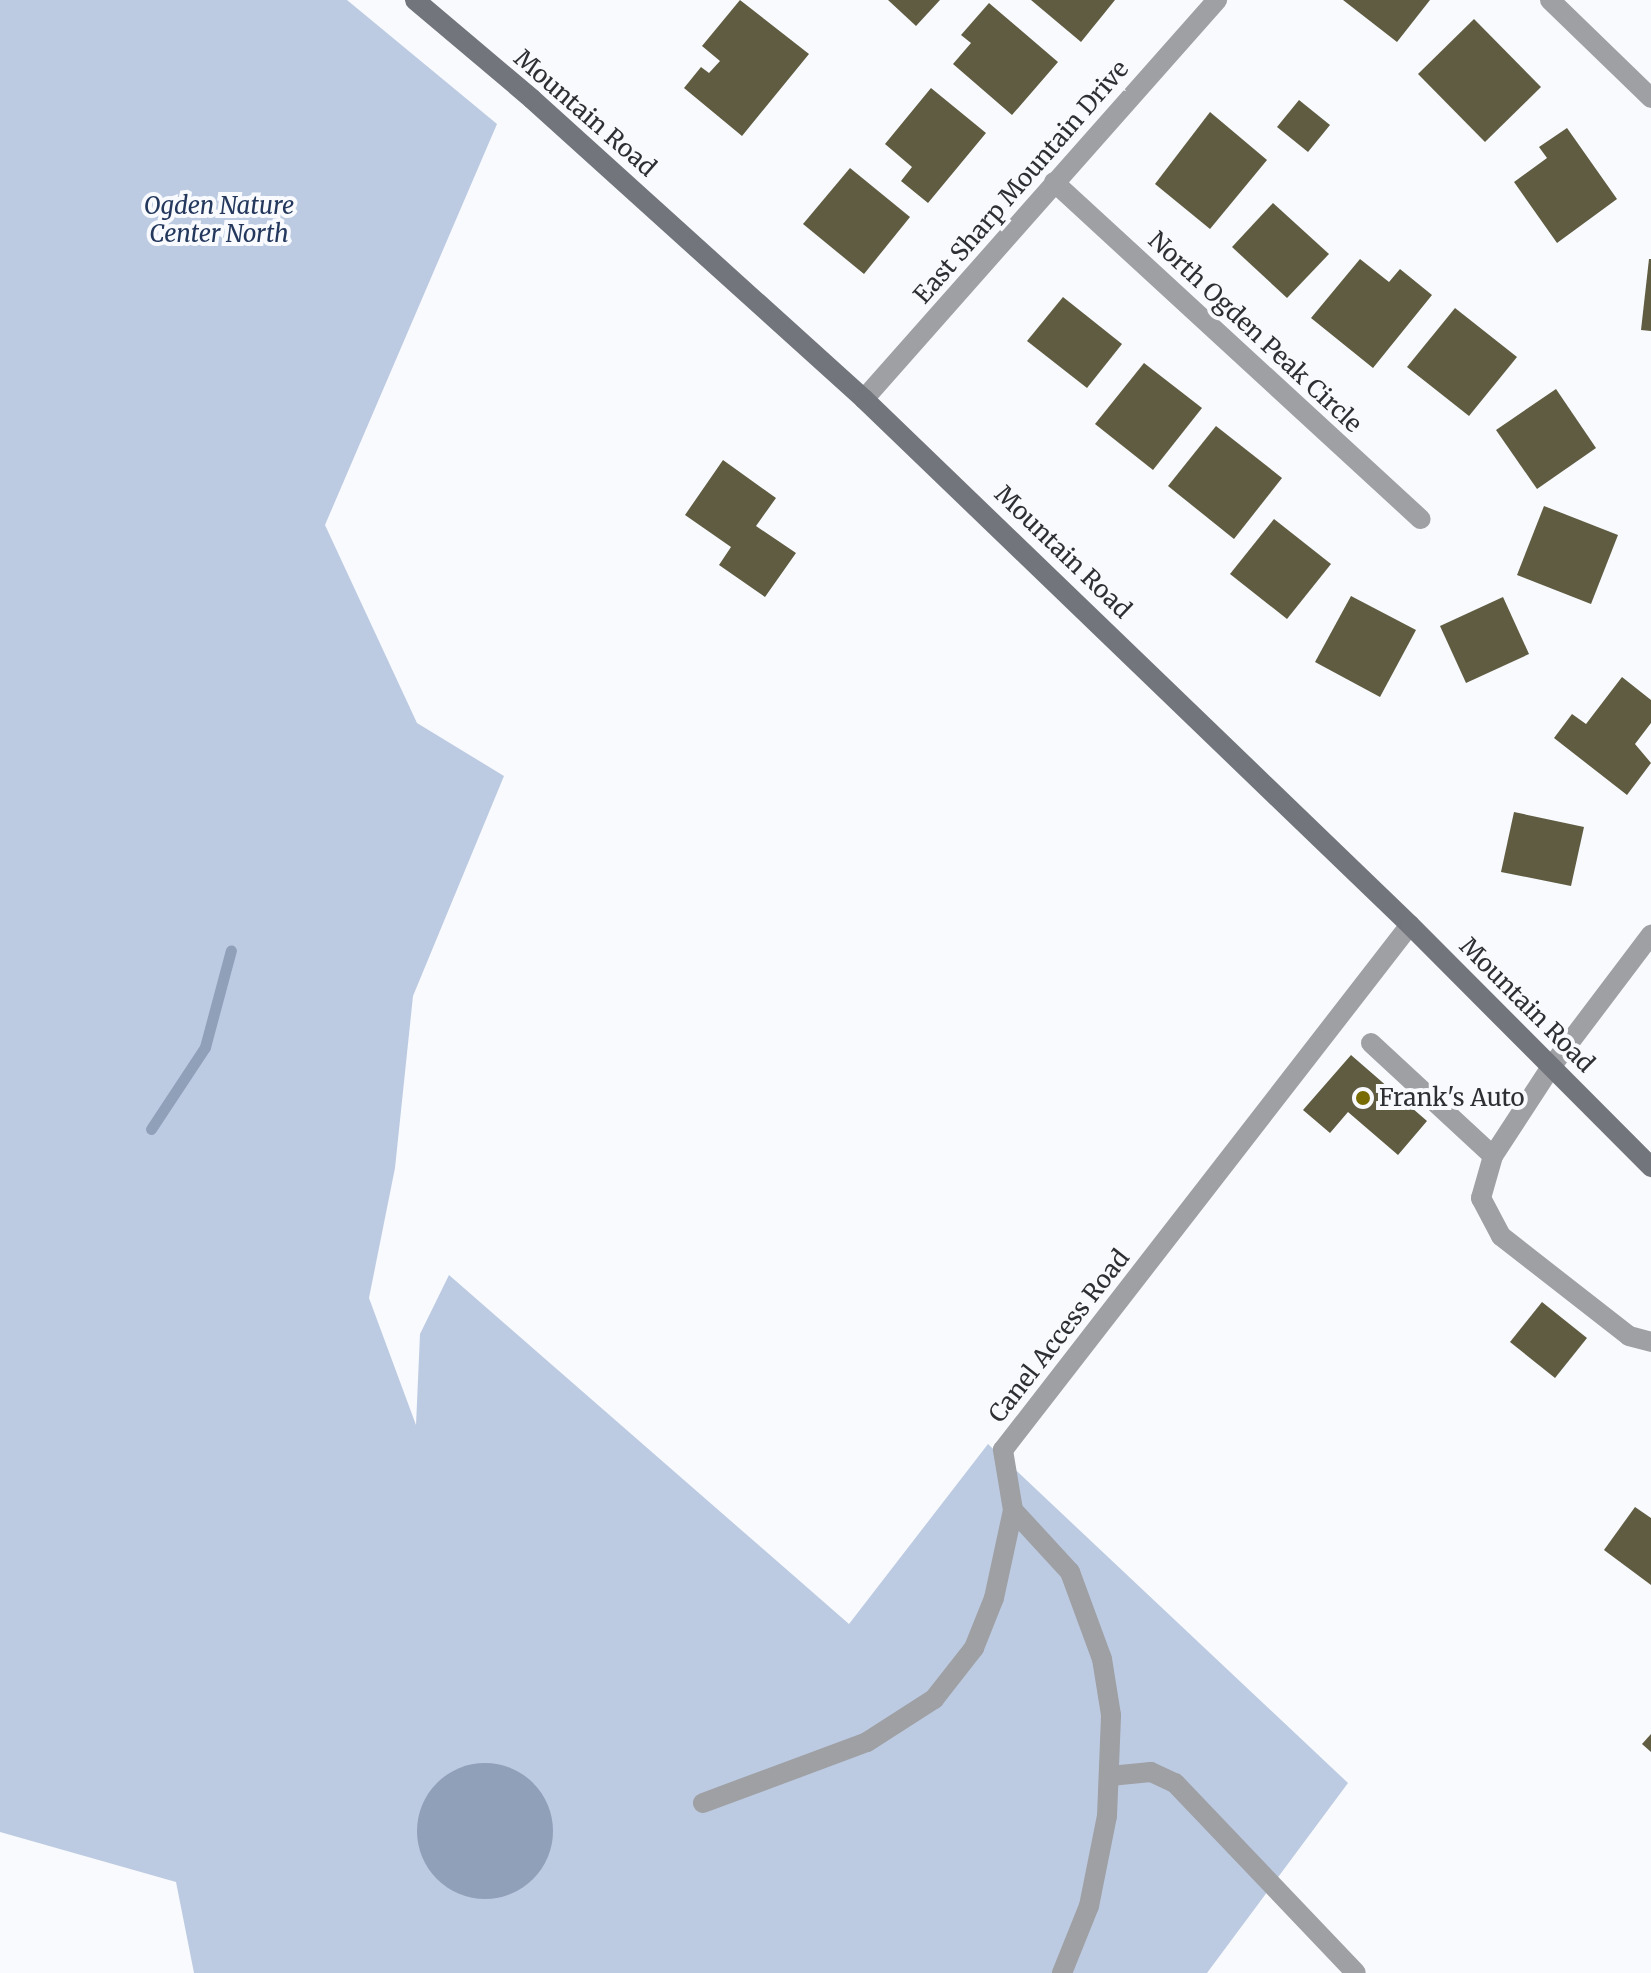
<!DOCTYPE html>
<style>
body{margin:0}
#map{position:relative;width:1651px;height:1973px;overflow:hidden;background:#f8fafe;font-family:Merriweather,serif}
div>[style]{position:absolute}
.green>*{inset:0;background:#bdcbe2}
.water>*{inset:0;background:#91a0b9}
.round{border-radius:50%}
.stream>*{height:11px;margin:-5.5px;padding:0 5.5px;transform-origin:5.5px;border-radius:5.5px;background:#91a0b9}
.building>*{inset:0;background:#605c42}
.lane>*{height:20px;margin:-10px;padding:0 10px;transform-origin:10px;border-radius:10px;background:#9ea0a4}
.street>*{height:20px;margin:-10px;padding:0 10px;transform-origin:10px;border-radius:10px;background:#9ea0a4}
.secondary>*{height:20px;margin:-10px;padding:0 10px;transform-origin:10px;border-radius:10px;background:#72757b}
.dots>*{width:22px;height:22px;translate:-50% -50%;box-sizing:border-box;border:4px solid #f8fafe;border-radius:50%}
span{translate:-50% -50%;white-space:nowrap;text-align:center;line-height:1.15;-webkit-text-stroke:8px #f8fafe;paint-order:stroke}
.street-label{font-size:24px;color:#2d2f33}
.park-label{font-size:24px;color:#24385d;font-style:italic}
.poi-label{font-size:24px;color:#2d2f33}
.left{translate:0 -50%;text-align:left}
</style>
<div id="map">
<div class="green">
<i style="clip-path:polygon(0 0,347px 0,497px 124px,325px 525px,417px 723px,504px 776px,413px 996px,395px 1168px,369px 1298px,416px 1425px,420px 1334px,449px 1275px,849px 1624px,988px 1444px,1348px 1783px,1207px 1973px,194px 1973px,176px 1882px,0 1832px)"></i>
</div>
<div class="water">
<i class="round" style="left:417px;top:1763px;width:136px;height:136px"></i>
</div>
<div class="stream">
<i style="left:151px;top:1129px;width:98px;rotate:-56.6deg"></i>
<i style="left:205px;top:1047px;width:100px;rotate:-75deg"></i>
</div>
<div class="building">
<i style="clip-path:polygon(740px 0,809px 54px,742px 136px,684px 88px,701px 67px,709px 73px,720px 61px,702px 46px)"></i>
<i style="clip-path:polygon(888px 0,940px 0,916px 26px)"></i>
<i style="clip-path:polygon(1031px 0,1115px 0,1081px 42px)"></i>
<i style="clip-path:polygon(1343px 0,1430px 0,1397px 42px)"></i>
<i style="clip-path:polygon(989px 3px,1058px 62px,1012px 115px,953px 64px,971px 43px,961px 35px)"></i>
<i style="clip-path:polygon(1474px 19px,1541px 87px,1485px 142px,1418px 74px)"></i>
<i style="clip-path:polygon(931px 88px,986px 133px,928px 203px,901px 181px,912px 167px,885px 144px)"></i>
<i style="clip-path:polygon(1299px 100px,1330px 125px,1308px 152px,1277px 127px)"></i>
<i style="clip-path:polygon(1210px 112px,1267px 160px,1210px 229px,1155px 184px)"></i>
<i style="clip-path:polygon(1567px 128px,1617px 199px,1557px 243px,1514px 182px,1547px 158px,1539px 147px)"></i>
<i style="clip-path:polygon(850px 168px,910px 217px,864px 274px,803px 224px)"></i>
<i style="clip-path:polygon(1273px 203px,1329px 254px,1287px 298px,1232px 247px)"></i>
<i style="clip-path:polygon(1360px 259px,1389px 282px,1400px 269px,1432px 295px,1373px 368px,1311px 318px)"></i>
<i style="clip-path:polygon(1649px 259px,1651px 259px,1651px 331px,1641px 330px)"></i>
<i style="clip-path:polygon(1063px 297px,1122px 344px,1087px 388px,1027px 341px)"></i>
<i style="clip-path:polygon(1455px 308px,1517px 357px,1469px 416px,1407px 367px)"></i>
<i style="clip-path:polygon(1144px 363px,1202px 408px,1153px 470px,1095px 424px)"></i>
<i style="clip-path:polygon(1556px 389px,1596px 448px,1537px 489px,1496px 430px)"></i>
<i style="clip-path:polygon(1216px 426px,1282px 478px,1234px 539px,1168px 486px)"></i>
<i style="clip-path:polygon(723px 460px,776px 498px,756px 526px,796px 553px,765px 597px,719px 565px,731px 547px,685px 515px)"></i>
<i style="clip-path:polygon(1544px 506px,1618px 535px,1591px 604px,1517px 575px)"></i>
<i style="clip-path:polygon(1274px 519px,1331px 564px,1287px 619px,1230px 574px)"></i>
<i style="clip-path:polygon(1351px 596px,1416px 630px,1380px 697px,1315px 662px)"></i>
<i style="clip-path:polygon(1503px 597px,1529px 654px,1466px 683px,1440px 626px)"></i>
<i style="clip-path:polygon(1622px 677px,1651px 700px,1651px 723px,1635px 744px,1651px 763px,1627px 795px,1554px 738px,1572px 714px,1586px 724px)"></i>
<i style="clip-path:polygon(1514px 812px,1584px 827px,1571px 886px,1501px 872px)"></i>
<i style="clip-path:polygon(1351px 1055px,1427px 1121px,1398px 1155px,1348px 1112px,1330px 1133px,1303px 1110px)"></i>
<i style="clip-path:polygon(1542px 1302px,1587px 1338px,1555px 1378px,1510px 1342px)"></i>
<i style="clip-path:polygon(1635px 1507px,1651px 1518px,1651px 1585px,1604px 1550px)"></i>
<i style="clip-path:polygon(1651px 1734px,1651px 1752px,1642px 1744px)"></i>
</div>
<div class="lane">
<i style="left:1371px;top:1043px;width:166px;rotate:42.8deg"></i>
<i style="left:1551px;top:1067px;width:106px;rotate:123.1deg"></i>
<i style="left:1493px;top:1156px;width:44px;rotate:105.9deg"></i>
<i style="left:1481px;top:1198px;width:43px;rotate:62.2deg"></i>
<i style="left:1501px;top:1236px;width:162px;rotate:38deg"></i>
<i style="left:1629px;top:1336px;width:23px;rotate:15deg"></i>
<i style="left:1110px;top:1776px;width:41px;rotate:-5.6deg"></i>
<i style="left:1151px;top:1772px;width:26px;rotate:25deg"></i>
<i style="left:1175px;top:1783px;width:262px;rotate:46.4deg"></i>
<i style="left:703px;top:1803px;width:175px;rotate:-20.4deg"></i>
<i style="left:867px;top:1742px;width:80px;rotate:-32.7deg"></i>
<i style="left:934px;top:1699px;width:65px;rotate:-51.9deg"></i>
<i style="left:974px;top:1648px;width:54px;rotate:-68.2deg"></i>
<i style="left:994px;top:1598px;width:90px;rotate:-77.8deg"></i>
<i style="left:1062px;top:1973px;width:72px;rotate:-68.1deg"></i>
<i style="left:1089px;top:1906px;width:92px;rotate:-78.7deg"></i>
<i style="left:1107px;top:1816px;width:101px;rotate:-87.7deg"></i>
<i style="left:1111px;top:1715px;width:57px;rotate:-99.1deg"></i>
<i style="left:1102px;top:1659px;width:93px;rotate:-110.2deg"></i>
<i style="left:1070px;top:1572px;width:84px;rotate:-132.6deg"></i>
<i style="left:1013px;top:1510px;width:61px;rotate:-99.5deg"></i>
<i style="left:1003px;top:1450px;width:664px;rotate:-52.22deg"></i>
</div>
<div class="street">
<i style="left:1550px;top:0;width:141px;rotate:44.1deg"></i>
<i style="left:1054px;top:182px;width:498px;rotate:42.6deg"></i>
<i style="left:864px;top:399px;width:533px;rotate:-48.5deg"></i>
<i style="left:1551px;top:1067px;width:166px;rotate:-52.9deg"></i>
</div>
<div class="secondary">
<i style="left:415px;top:0;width:153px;rotate:40.2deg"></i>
<i style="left:532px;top:99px;width:447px;rotate:42.1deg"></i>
<i style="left:864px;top:399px;width:758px;rotate:43.93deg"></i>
<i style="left:1410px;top:925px;width:342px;rotate:45.1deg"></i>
</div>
<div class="dots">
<i style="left:1363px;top:1098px;background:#796b04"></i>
</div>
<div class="street-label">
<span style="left:585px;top:113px;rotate:41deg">Mountain Road</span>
<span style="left:1021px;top:182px;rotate:-49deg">East Sharp Mountain Drive</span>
<span style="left:1255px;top:332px;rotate:43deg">North Ogden Peak Circle</span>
<span style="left:1063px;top:552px;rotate:44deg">Mountain Road</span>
<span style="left:1527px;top:1005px;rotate:45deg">Mountain Road</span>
<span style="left:1059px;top:1336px;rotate:-52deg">Canel Access Road</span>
</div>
<div class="park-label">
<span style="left:219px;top:220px">Ogden Nature<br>Center North</span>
</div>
<div class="poi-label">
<span class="left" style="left:1379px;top:1098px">Frank's Auto</span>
</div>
</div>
